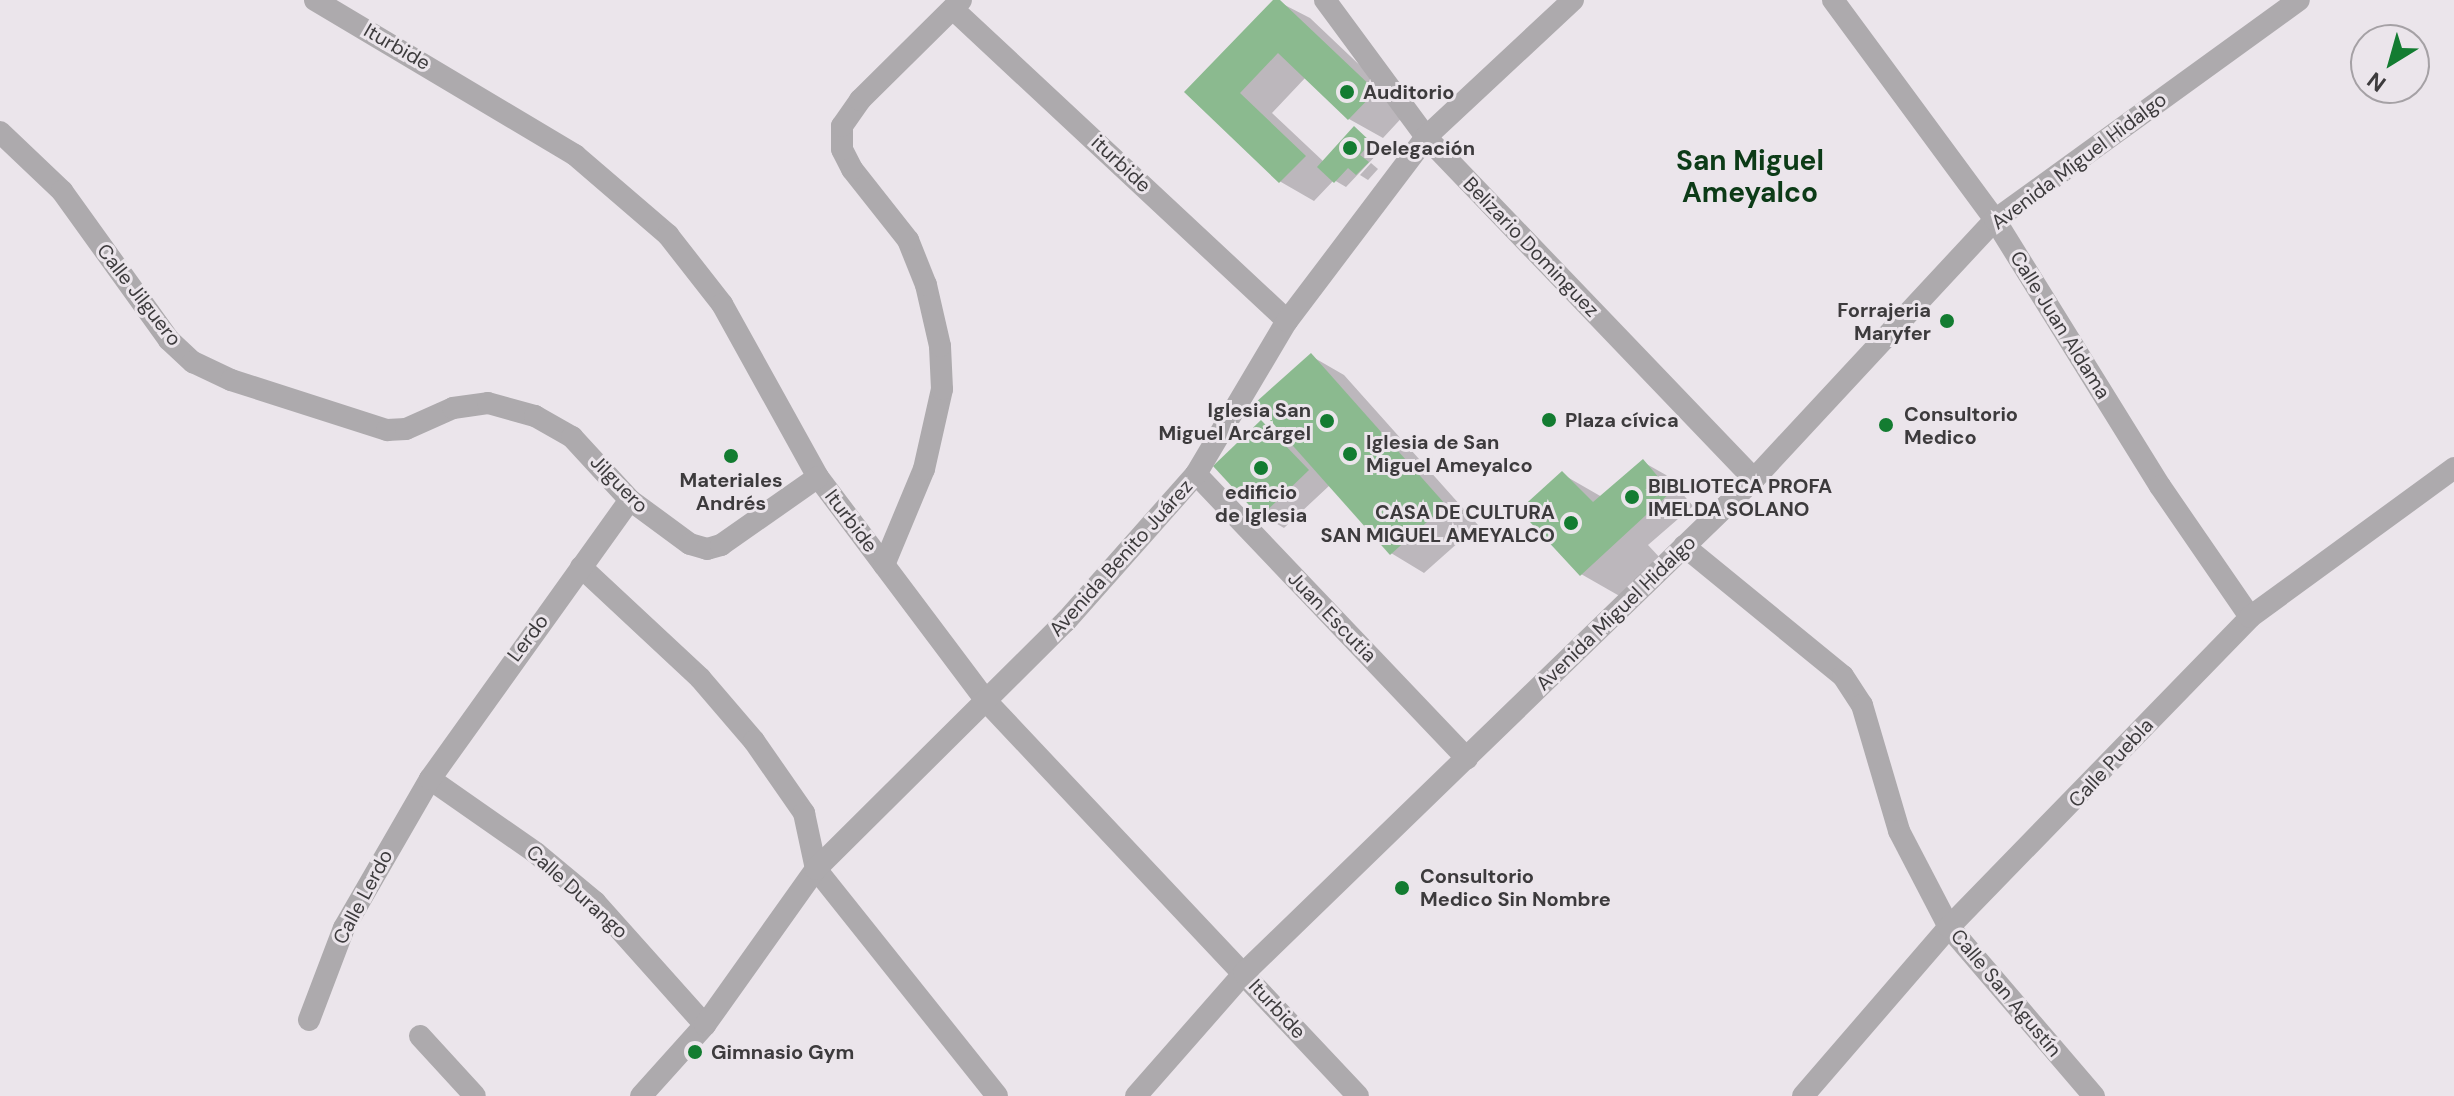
<!DOCTYPE html>
<meta charset="utf-8">
<style>
body{margin:0}
#map{position:relative;width:2454px;height:1096px;overflow:hidden;background:#ebe5eb;font-family:"DM Sans",sans-serif}
div>[style]{position:absolute}
.shadow>*{inset:0;background:#0003}
.building>*{inset:0;background:#8bba8f}
.service>*{height:22px;margin:-11px;padding:0 11px;transform-origin:11px;border-radius:11px;background:#adaaad}
.minor>*{height:22px;margin:-11px;padding:0 11px;transform-origin:11px;border-radius:11px;background:#adaaad}
.tertiary>*{height:22px;margin:-11px;padding:0 11px;transform-origin:11px;border-radius:11px;background:#adaaad}
.dots>*{width:22px;height:22px;translate:-50% -50%;box-sizing:border-box;border:4px solid #ebe5eb;border-radius:50%}
span{translate:-50% -50%;white-space:nowrap;text-align:center;line-height:1.15;-webkit-text-stroke:6px #ebe5eb;paint-order:stroke}
.street-label{font-size:20px;color:#3d3b3d}
.poi-label{font-size:20px;color:#3d3b3d;font-weight:700}
.left{translate:0 -50%;text-align:left}
.right{translate:-100% -50%;text-align:right}
.district-label{font-size:28px;color:#0c3b17;font-weight:700}
.north{position:absolute;left:2350px;top:24px;width:80px;height:80px;box-sizing:border-box;background:#ebe5eb;border:2px solid #a5a1a5;border-radius:50%;rotate:217deg;font-size:22px;font-weight:700;line-height:32px;text-align:center;color:#3d3b3d}
.north::after{content:'';display:block;margin:auto;width:28px;height:36px;background:#137c31;clip-path:polygon(50% 0,100% 100%,50% 72%,0 100%)}
</style>
<div id="map">
<div class="shadow">
<i style="clip-path:polygon(1275px 0,1310px 18px,1408px 111px,1383px 138px,1349px 119px,1306px 77px,1272px 113px,1324px 162px,1354px 129px,1381px 150px,1346px 187px,1334px 180px,1314px 201px,1281px 182px,1187px 92px)"></i>
<i style="clip-path:polygon(1371px 163px,1378px 169px,1368px 180px,1360px 175px)"></i>
<i style="clip-path:polygon(1311px 356px,1344px 375px,1478px 525px,1424px 573px,1391px 553px,1330px 485px,1284px 528px,1262px 515px,1262px 423px,1286px 437px)"></i>
<i style="clip-path:polygon(1643px 462px,1666px 475px,1693px 506px,1648px 545px,1662px 560px,1623px 598px,1581px 574px,1562px 474px,1602px 497px)"></i>
</div>
<div class="building">
<i style="clip-path:polygon(1273px 0,1280px 0,1376px 91px,1348px 120px,1278px 53px,1240px 93px,1306px 156px,1279px 183px,1184px 92px)"></i>
<i style="clip-path:polygon(1354px 126px,1371px 142px,1360px 155px,1369px 162px,1356px 175px,1348px 168px,1334px 183px,1317px 167px)"></i>
<i style="clip-path:polygon(1311px 353px,1446px 505px,1390px 555px,1255px 403px)"></i>
<i style="clip-path:polygon(1261px 420px,1309px 470px,1260px 517px,1213px 466px)"></i>
<i style="clip-path:polygon(1643px 459px,1671px 492px,1580px 576px,1519px 510px,1562px 471px,1593px 502px)"></i>
</div>
<div class="service">
<i style="left:1949px;top:927px;width:223px;rotate:49.4deg"></i>
</div>
<div class="minor">
<i style="left:315px;top:0;width:303px;rotate:30.8deg"></i>
<i style="left:575px;top:155px;width:123px;rotate:40.7deg"></i>
<i style="left:668px;top:235px;width:88px;rotate:52deg"></i>
<i style="left:722px;top:304px;width:198px;rotate:61deg"></i>
<i style="left:818px;top:477px;width:281px;rotate:53.1deg"></i>
<i style="left:987px;top:702px;width:541px;rotate:46.72deg"></i>
<i style="left:1325px;top:0;width:170px;rotate:53.6deg"></i>
<i style="left:1426px;top:137px;width:474px;rotate:46.2deg"></i>
<i style="left:1833px;top:0;width:273px;rotate:53.6deg"></i>
<i style="left:1995px;top:220px;width:313px;rotate:58.2deg"></i>
<i style="left:2160px;top:486px;width:159px;rotate:55.5deg"></i>
<i style="left:953px;top:9px;width:457px;rotate:43deg"></i>
<i style="left:0;top:132px;width:86px;rotate:43.6deg"></i>
<i style="left:62px;top:191px;width:183px;rotate:54.3deg"></i>
<i style="left:169px;top:340px;width:33px;rotate:43deg"></i>
<i style="left:193px;top:362px;width:42px;rotate:25.3deg"></i>
<i style="left:231px;top:380px;width:164px;rotate:17.8deg"></i>
<i style="left:387px;top:430px;width:19px;rotate:-3deg"></i>
<i style="left:406px;top:429px;width:51px;rotate:-24.1deg"></i>
<i style="left:453px;top:408px;width:35px;rotate:-8deg"></i>
<i style="left:488px;top:403px;width:49px;rotate:15.5deg"></i>
<i style="left:535px;top:416px;width:43px;rotate:29.6deg"></i>
<i style="left:572px;top:437px;width:86px;rotate:47.4deg"></i>
<i style="left:630px;top:500px;width:74px;rotate:36.3deg"></i>
<i style="left:690px;top:544px;width:18px;rotate:16deg"></i>
<i style="left:707px;top:549px;width:15px;rotate:-16deg"></i>
<i style="left:721px;top:545px;width:118px;rotate:-35deg"></i>
<i style="left:1196px;top:474px;width:393px;rotate:46.4deg"></i>
<i style="left:1684px;top:546px;width:205px;rotate:39.3deg"></i>
<i style="left:1843px;top:676px;width:35px;rotate:57deg"></i>
<i style="left:1862px;top:705px;width:131px;rotate:73.6deg"></i>
<i style="left:1899px;top:831px;width:108px;rotate:62.5deg"></i>
<i style="left:884px;top:565px;width:104px;rotate:-67.4deg"></i>
<i style="left:924px;top:469px;width:82px;rotate:-77.3deg"></i>
<i style="left:942px;top:389px;width:43px;rotate:-92.7deg"></i>
<i style="left:940px;top:346px;width:63px;rotate:-102.9deg"></i>
<i style="left:926px;top:285px;width:48px;rotate:-111.8deg"></i>
<i style="left:908px;top:240px;width:90px;rotate:-128.3deg"></i>
<i style="left:852px;top:169px;width:22px;rotate:-117deg"></i>
<i style="left:842px;top:149px;width:23px;rotate:-90deg"></i>
<i style="left:842px;top:126px;width:32px;rotate:-55deg"></i>
<i style="left:860px;top:100px;width:142px;rotate:-44.7deg"></i>
<i style="left:581px;top:567px;width:163px;rotate:43deg"></i>
<i style="left:700px;top:678px;width:83px;rotate:49.4deg"></i>
<i style="left:754px;top:741px;width:88px;rotate:55.2deg"></i>
<i style="left:804px;top:813px;width:57px;rotate:77.9deg"></i>
<i style="left:816px;top:869px;width:290px;rotate:51.4deg"></i>
<i style="left:430px;top:779px;width:129px;rotate:34.9deg"></i>
<i style="left:536px;top:853px;width:77px;rotate:39.7deg"></i>
<i style="left:595px;top:902px;width:165px;rotate:48.2deg"></i>
<i style="left:309px;top:1020px;width:98px;rotate:-69.2deg"></i>
<i style="left:344px;top:928px;width:172px;rotate:-60deg"></i>
<i style="left:430px;top:779px;width:343px;rotate:-54.4deg"></i>
<i style="left:420px;top:1036px;width:81px;rotate:47.5deg"></i>
<i style="left:1803px;top:1096px;width:223px;rotate:-49.2deg"></i>
<i style="left:1949px;top:927px;width:432px;rotate:-45.8deg"></i>
<i style="left:2250px;top:617px;width:253px;rotate:-36.1deg"></i>
</div>
<div class="tertiary">
<i style="left:641px;top:1096px;width:96px;rotate:-48deg"></i>
<i style="left:705px;top:1025px;width:191px;rotate:-54.6deg"></i>
<i style="left:816px;top:869px;width:352px;rotate:-44.8deg"></i>
<i style="left:1066px;top:621px;width:196px;rotate:-48.5deg"></i>
<i style="left:1196px;top:474px;width:178px;rotate:-59.3deg"></i>
<i style="left:1287px;top:321px;width:231px;rotate:-52.9deg"></i>
<i style="left:1426px;top:137px;width:201px;rotate:-43deg"></i>
<i style="left:1136px;top:1096px;width:164px;rotate:-48.7deg"></i>
<i style="left:1244px;top:973px;width:710px;rotate:-44.09deg"></i>
<i style="left:1754px;top:479px;width:354px;rotate:-47.1deg"></i>
<i style="left:1995px;top:220px;width:375px;rotate:-35.9deg"></i>
</div>
<div class="dots">
<i style="left:1347px;top:92px;background:#137c31"></i>
<i style="left:1350px;top:148px;background:#137c31"></i>
<i style="left:1947px;top:321px;background:#137c31"></i>
<i style="left:1549px;top:420px;background:#137c31"></i>
<i style="left:1327px;top:421px;background:#137c31"></i>
<i style="left:1886px;top:425px;background:#137c31"></i>
<i style="left:1350px;top:454px;background:#137c31"></i>
<i style="left:731px;top:456px;background:#137c31"></i>
<i style="left:1261px;top:468px;background:#137c31"></i>
<i style="left:1632px;top:497px;background:#137c31"></i>
<i style="left:1571px;top:523px;background:#137c31"></i>
<i style="left:1402px;top:888px;background:#137c31"></i>
<i style="left:695px;top:1052px;background:#137c31"></i>
</div>
<div class="street-label">
<span style="left:397px;top:47px;rotate:30deg">Iturbide</span>
<span style="left:2079px;top:161px;rotate:-37deg">Avenida Miguel Hidalgo</span>
<span style="left:1121px;top:164px;rotate:43deg">iturbide</span>
<span style="left:1531px;top:247px;rotate:46deg">Belizario Dominguez</span>
<span style="left:139px;top:295px;rotate:52deg">Calle Jilguero</span>
<span style="left:2060px;top:325px;rotate:58deg">Calle Juan Aldama</span>
<span style="left:619px;top:484px;rotate:45deg">Jilguero</span>
<span style="left:851px;top:521px;rotate:53deg">Iturbide</span>
<span style="left:1121px;top:558px;rotate:-48deg">Avenida Benito Juárez</span>
<span style="left:1616px;top:613px;rotate:-44deg">Avenida Miguel Hidalgo</span>
<span style="left:1332px;top:617px;rotate:46deg">Juan Escutia</span>
<span style="left:528px;top:638px;rotate:-53deg">Lerdo</span>
<span style="left:2111px;top:763px;rotate:-47deg">Calle Puebla</span>
<span style="left:577px;top:892px;rotate:42deg">Calle Durango</span>
<span style="left:363px;top:897px;rotate:-62deg">Calle Lerdo</span>
<span style="left:2006px;top:993px;rotate:50deg">Calle San Agustín</span>
<span style="left:1277px;top:1009px;rotate:47deg">Iturbide</span>
</div>
<div class="poi-label">
<span class="left" style="left:1363px;top:92px">Auditorio</span>
<span class="left" style="left:1366px;top:148px">Delegación</span>
<span class="right" style="left:1931px;top:322px">Forrajeria<br>Maryfer</span>
<span class="right" style="left:1311px;top:422px">Iglesia San<br>Miguel Arcárgel</span>
<span class="left" style="left:1904px;top:426px">Consultorio<br>Medico</span>
<span class="left" style="left:1565px;top:420px">Plaza cívica</span>
<span class="left" style="left:1366px;top:454px">Iglesia de San<br>Miguel Ameyalco</span>
<span style="left:731px;top:492px">Materiales<br>Andrés</span>
<span class="left" style="left:1648px;top:498px">BIBLIOTECA PROFA<br>IMELDA SOLANO</span>
<span style="left:1261px;top:504px">edificio<br>de Iglesia</span>
<span class="right" style="left:1555px;top:524px">CASA DE CULTURA<br>SAN MIGUEL AMEYALCO</span>
<span class="left" style="left:1420px;top:888px">Consultorio<br>Medico Sin Nombre</span>
<span class="left" style="left:711px;top:1052px">Gimnasio Gym</span>
</div>
<div class="district-label">
<span style="left:1750px;top:177px">San Miguel<br>Ameyalco</span>
</div>
<div class="north">N</div>
</div>
